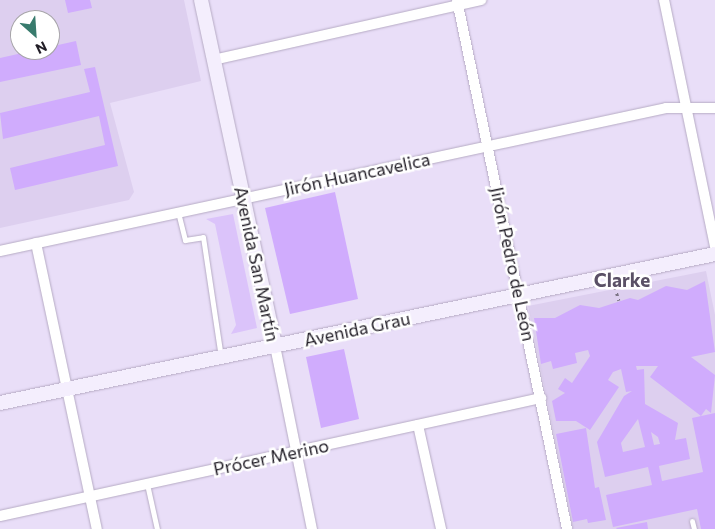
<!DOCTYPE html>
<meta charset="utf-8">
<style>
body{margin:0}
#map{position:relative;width:715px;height:529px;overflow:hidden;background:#e9def8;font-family:Commissioner,sans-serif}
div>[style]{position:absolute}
.built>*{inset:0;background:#ddcfef}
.green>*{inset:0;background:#dbc3fa}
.building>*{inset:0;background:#d0acfd}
.path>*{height:2.5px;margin-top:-1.25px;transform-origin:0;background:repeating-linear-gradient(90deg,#7d7586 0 2.5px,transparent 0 6.5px)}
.roads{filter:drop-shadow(0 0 1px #b6abc4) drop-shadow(0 0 1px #b6abc4)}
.lane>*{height:5px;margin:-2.5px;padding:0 2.5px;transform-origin:2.5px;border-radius:2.5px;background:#fff}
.street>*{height:10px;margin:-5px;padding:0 5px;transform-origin:5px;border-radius:5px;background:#fff}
.secondary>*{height:14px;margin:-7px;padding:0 7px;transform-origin:7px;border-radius:7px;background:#f4eefd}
span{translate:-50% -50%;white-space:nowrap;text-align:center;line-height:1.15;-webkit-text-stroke:5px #fff;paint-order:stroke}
.street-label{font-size:18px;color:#221e27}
.neighbourhood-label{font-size:19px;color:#5a5066;font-weight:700}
.north{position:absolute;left:10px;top:10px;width:50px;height:50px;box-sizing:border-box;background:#fff;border:1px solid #a7a5a9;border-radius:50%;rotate:154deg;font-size:14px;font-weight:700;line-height:20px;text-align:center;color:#221e27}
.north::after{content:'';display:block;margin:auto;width:18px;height:22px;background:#387b6d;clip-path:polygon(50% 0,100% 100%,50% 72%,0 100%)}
</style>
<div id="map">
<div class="built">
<i style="clip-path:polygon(evenodd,0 0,184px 0,201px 81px,110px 103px,134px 192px,129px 200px,0 228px,0 0,20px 20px,50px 20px,50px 50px,20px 50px,20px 20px)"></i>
<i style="clip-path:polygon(706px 271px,715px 315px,715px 529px,573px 529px,528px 306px)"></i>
</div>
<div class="green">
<i style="clip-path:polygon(233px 214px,257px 328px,231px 334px,236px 325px,215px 224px,206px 219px)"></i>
</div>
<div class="building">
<i style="clip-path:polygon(65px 0,90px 0,92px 8px,68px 13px)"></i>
<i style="clip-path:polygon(76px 41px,81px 65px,0 82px,0 58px)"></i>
<i style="clip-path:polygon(95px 67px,118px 166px,15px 190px,10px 168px,105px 145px,99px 116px,3px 139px,0 113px,90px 92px,84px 69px)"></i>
<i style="clip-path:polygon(335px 192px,358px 299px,290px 314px,265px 208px)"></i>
<i style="clip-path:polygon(evenodd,705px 281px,715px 352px,691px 357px,715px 375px,711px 413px,706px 409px,701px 416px,650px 377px,658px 366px,636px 366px,637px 370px,644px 369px,645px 404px,678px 423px,675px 440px,686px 438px,690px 459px,659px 466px,662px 481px,703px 472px,692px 418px,715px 413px,715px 529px,701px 529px,697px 509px,613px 527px,606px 495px,652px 485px,648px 467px,605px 477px,597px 442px,624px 396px,632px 391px,626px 392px,621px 369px,613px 372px,608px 380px,619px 387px,590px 430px,576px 421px,556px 421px,552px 401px,565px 393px,558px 389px,565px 378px,572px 383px,590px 356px,588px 350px,575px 353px,577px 363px,553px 369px,551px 361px,541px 364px,534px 318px,555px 318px,580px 305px,599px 308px,630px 298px,638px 300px,666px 286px,687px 290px,705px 281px,638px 419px,645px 447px,623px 452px,621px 443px,638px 419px,705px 281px,651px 432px,658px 437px,660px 444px,654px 445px,651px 432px)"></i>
<i style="clip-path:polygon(344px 349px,359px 419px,321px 428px,306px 357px)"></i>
<i style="clip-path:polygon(586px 428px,595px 488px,599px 487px,606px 520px,588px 523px,587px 519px,573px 522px,556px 434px)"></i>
<i style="clip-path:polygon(647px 522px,648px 529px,617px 529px,616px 528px)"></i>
</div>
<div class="path">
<i style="left:615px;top:287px;width:14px;rotate:73deg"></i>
</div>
<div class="roads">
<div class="lane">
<i style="left:178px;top:212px;width:29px;rotate:76deg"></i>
<i style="left:185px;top:240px;width:18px;rotate:-9deg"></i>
<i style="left:203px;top:237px;width:121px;rotate:81.5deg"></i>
<i style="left:147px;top:484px;width:46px;rotate:77.5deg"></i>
<i style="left:692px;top:521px;width:8px;rotate:76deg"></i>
</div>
<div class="street">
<i style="left:457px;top:0;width:540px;rotate:78.25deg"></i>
<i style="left:664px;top:0;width:252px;rotate:78.3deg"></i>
<i style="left:213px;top:60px;width:275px;rotate:-12.6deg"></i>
<i style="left:36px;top:243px;width:292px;rotate:78deg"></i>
<i style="left:0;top:251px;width:681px;rotate:-12.12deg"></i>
<i style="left:666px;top:108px;width:49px"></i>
<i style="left:275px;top:346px;width:187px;rotate:78.6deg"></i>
<i style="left:418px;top:425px;width:107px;rotate:77.5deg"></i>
<i style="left:0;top:516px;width:554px;rotate:-12.3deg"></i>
</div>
<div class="secondary">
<i style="left:201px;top:0;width:354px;rotate:77.9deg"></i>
<i style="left:0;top:403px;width:730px;rotate:-11.77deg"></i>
</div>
</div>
<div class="street-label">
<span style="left:357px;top:174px;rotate:-12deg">Jirón Huancavelica</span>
<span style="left:257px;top:264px;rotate:78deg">Avenida San Martín</span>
<span style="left:513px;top:264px;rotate:78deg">Jirón Pedro de León</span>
<span style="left:357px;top:329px;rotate:-12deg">Avenida Grau</span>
<span style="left:271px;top:457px;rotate:-12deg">Prócer Merino</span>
</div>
<div class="neighbourhood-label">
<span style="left:622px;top:280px">Clarke</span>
</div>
<div class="north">N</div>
</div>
